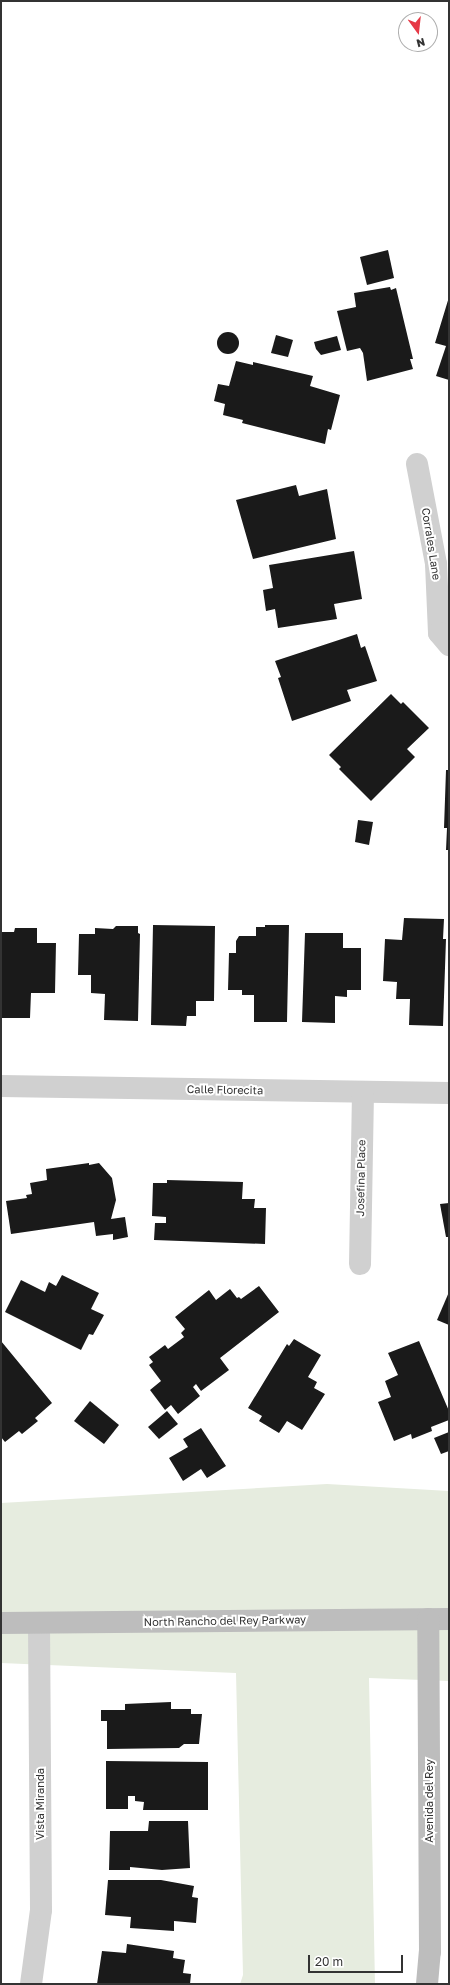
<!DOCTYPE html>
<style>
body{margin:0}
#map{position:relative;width:450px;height:1985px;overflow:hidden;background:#fff;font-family:"Golos Text",sans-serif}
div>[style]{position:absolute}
.green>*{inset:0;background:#e6ecdf}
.building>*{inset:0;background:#1a1a1a}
.round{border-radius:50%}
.street>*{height:22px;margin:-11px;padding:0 11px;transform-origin:11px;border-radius:11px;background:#d0d0d0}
.secondary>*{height:22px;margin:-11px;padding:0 11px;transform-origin:11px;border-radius:11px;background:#bdbdbd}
span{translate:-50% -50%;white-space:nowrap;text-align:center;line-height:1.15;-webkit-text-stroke:4px #fff;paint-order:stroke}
.street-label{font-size:11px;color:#333}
.frame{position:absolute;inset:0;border:2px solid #333;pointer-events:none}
.north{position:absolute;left:398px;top:12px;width:40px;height:40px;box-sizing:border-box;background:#fff;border:1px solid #adadad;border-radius:50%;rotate:165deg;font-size:11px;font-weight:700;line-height:16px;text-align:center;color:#333}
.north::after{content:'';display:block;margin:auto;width:14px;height:18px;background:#e63946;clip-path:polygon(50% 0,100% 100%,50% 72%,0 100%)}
.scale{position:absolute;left:308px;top:1955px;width:95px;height:18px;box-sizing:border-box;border:2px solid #333;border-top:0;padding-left:5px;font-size:12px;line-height:14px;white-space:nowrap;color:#333;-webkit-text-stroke:3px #fff;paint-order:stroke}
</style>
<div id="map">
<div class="green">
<i style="clip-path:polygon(327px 1484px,449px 1491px,449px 1681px,369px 1678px,375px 1984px,240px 1984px,243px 1975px,236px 1673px,1px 1663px,1px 1503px)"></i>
</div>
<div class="building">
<i style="clip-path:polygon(388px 250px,394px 278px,367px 285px,360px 257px)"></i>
<i style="clip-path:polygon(390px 287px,391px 290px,396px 288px,413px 359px,410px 359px,413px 369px,367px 381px,363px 353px,360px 348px,347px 351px,337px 311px,356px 307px,354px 293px)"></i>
<i style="clip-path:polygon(449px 297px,449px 380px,436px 376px,446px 346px,435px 343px)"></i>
<i class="round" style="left:217px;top:332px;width:22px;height:22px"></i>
<i style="clip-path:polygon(276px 335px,293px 340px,288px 357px,271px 353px)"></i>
<i style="clip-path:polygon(337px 336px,341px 350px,321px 355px,316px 349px,314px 342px)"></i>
<i style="clip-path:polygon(236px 361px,253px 365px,253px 362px,313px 376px,310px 386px,340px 395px,331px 430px,328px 429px,325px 444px,242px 423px,243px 420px,223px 415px,225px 404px,214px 401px,218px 384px,229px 386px)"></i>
<i style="clip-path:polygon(296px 485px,299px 496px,327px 489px,336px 539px,253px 559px,236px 500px)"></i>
<i style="clip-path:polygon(354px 551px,362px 599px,334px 604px,337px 619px,278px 628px,275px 609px,266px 611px,263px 590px,273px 588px,269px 565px)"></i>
<i style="clip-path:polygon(357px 634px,361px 648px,365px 646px,377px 681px,347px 690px,351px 701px,292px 721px,278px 678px,281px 677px,275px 661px)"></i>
<i style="clip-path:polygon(391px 694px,401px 704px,403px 702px,429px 728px,407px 749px,415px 757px,371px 801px,339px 769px,341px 767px,329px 755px)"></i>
<i style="clip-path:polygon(446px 770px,449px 770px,449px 850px,446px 850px,447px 828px,444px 828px)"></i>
<i style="clip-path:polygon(358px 820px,373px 822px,369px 845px,355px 842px)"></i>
<i style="clip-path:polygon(404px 918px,444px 919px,443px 939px,446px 939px,443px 1026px,409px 1025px,410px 999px,396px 999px,397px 982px,383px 981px,385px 939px,402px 940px)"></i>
<i style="clip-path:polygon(153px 925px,215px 926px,214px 1001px,196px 1001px,196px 1016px,187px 1016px,186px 1026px,151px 1025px)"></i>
<i style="clip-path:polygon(265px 925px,289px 925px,287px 1022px,254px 1022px,254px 995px,242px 995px,242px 990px,228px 990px,229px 953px,236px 953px,236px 941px,239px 936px,256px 936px,256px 927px,265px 927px)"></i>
<i style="clip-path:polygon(116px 926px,138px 926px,138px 933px,140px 934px,138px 1021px,104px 1020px,105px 994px,91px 993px,91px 975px,78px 975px,79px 934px,95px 934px,95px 928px,113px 929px)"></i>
<i style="clip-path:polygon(15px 928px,37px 928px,37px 943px,56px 943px,55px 993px,31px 993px,30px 1018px,1px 1018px,1px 932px,14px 932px)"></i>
<i style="clip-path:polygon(305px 933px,343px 933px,343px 948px,361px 948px,361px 990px,347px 990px,347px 997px,335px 996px,335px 1023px,302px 1022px)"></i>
<i style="clip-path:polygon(89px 1163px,89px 1165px,99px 1163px,112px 1178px,116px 1200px,111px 1219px,125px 1217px,128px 1237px,113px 1240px,113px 1234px,96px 1236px,94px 1222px,11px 1234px,6px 1201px,27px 1198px,26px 1195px,32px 1194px,30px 1183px,47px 1180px,46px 1169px)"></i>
<i style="clip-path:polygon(167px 1180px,243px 1182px,242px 1199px,255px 1199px,254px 1208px,266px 1208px,265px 1244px,154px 1240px,155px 1223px,166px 1223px,166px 1217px,152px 1216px,153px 1183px,167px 1183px)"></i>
<i style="clip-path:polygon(449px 1203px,449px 1237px,446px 1237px,440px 1204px)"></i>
<i style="clip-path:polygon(62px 1275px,99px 1293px,91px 1309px,104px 1315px,93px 1335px,89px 1334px,81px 1350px,5px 1312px,21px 1280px,45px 1292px,49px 1282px,56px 1286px)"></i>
<i style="clip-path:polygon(259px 1286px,279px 1312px,220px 1358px,229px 1370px,201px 1391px,196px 1384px,193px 1387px,200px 1396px,178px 1414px,171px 1405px,165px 1410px,150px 1390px,161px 1381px,149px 1365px,153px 1362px,149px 1357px,165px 1345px,168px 1349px,184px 1337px,181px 1333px,185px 1329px,175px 1317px,209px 1290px,216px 1300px,230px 1289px,237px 1298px,239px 1297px,241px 1299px)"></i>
<i style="clip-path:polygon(449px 1292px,449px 1325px,437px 1320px)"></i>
<i style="clip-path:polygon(294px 1339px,321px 1355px,308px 1377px,317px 1382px,314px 1388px,325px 1394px,302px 1430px,287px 1421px,279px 1433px,259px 1421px,262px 1416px,248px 1408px,287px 1344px,289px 1346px)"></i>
<i style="clip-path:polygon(1px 1341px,52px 1403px,35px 1418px,38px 1421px,22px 1434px,19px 1431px,5px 1442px,1px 1437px)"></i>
<i style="clip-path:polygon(419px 1341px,449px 1411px,449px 1420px,431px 1427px,432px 1431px,412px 1439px,411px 1434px,394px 1441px,378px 1402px,391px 1397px,385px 1381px,398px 1375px,388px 1353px)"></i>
<i style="clip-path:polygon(90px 1401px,119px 1425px,104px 1444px,74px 1421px)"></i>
<i style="clip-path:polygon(167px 1411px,178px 1424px,159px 1439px,148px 1427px)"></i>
<i style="clip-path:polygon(201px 1428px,226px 1466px,207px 1478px,201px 1469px,183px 1481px,169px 1458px,188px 1447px,183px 1439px)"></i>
<i style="clip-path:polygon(449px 1432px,449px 1451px,441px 1454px,434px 1438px)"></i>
<i style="clip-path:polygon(171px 1702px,171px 1709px,191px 1709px,191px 1714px,202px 1714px,199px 1744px,184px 1744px,179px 1748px,107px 1749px,107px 1721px,101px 1721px,101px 1710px,125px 1710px,125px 1704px)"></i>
<i style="clip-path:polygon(106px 1761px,208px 1762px,208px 1810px,143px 1810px,144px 1802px,135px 1801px,135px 1796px,128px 1796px,128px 1809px,106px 1809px)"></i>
<i style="clip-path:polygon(149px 1821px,188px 1821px,190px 1868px,162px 1870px,130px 1867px,130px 1870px,109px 1870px,110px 1831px,148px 1831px)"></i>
<i style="clip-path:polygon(108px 1880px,161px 1880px,194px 1886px,192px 1897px,198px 1898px,196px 1923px,174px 1921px,174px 1931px,130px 1928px,131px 1917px,105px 1915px)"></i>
<i style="clip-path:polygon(127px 1944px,174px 1951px,173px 1958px,185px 1960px,183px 1973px,191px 1974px,190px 1984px,97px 1984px,102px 1951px,126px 1953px)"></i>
</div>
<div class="street">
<i style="left:417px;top:464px;width:102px;rotate:79.2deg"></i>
<i style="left:436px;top:564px;width:69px;rotate:87.5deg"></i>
<i style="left:439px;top:633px;width:16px;rotate:50deg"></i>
<i style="left:1px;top:1086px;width:448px;rotate:0.9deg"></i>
<i style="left:360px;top:1264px;width:172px;rotate:-89deg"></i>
<i style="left:31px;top:1984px;width:75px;rotate:-82.3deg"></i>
<i style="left:41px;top:1910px;width:287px;rotate:-90.4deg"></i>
</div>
<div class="secondary">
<i style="left:1px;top:1623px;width:448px;rotate:-0.5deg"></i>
<i style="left:427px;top:1984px;width:32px;rotate:-85deg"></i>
<i style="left:430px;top:1952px;width:333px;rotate:-90.3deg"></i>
</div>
<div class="street-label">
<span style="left:431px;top:544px;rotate:81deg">Corrales Lane</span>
<span style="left:225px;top:1090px;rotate:1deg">Calle Florecita</span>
<span style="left:361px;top:1178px;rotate:-89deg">Josefina Place</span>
<span style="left:225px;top:1621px;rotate:-1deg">North Rancho del Rey Parkway</span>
<span style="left:429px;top:1801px;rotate:-90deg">Avenida del Rey</span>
<span style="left:40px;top:1804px;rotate:-90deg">Vista Miranda</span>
</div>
<div class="frame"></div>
<div class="north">N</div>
<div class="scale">20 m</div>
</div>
